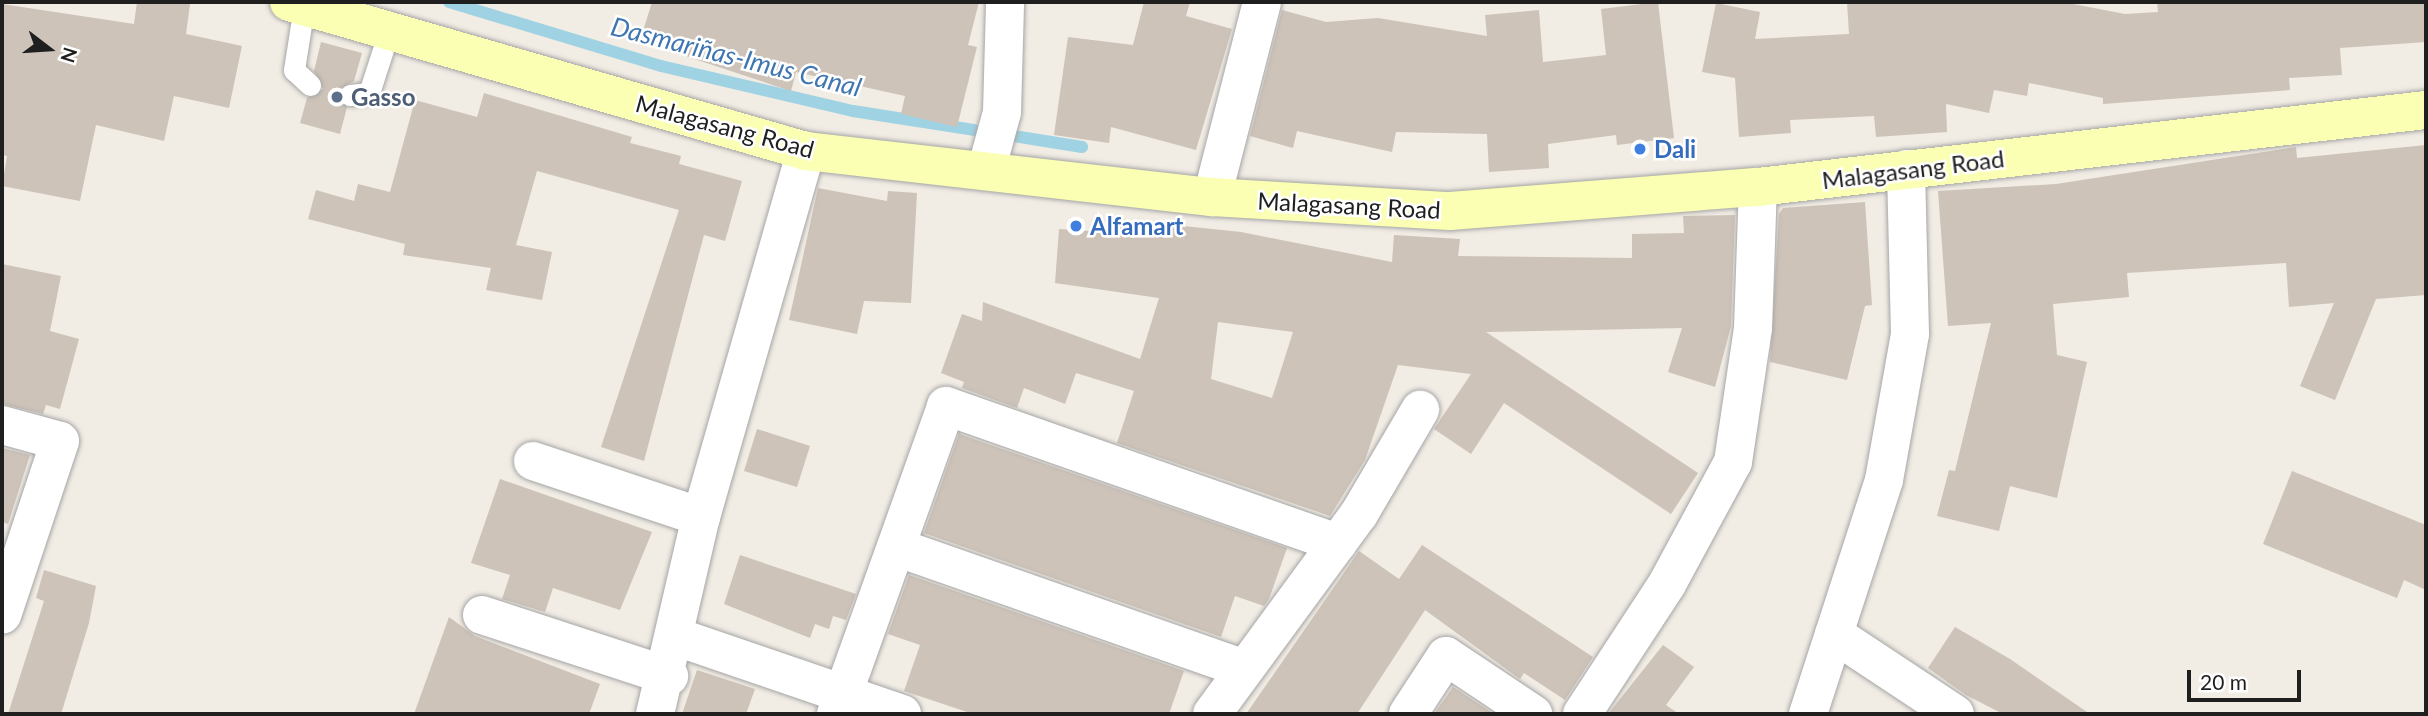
<!DOCTYPE html>
<meta charset="utf-8">
<style>
body{margin:0}
#map{position:relative;width:2428px;height:716px;overflow:hidden;background:#f1ece4;font-family:Lato,sans-serif}
div>[style]{position:absolute}
.stream>*{height:12px;margin:-6px;padding:0 6px;transform-origin:6px;border-radius:6px;background:#9fd2e3}
.building>*{inset:0;background:#cdc3b9}
.roads{filter:drop-shadow(0 0 2px #a6a6a6) drop-shadow(0 0 2px #a6a6a6)}
.service>*{height:21px;margin:-10.5px;padding:0 10.5px;transform-origin:10.5px;border-radius:10.5px;background:#fff}
.minor>*{height:38px;margin:-19px;padding:0 19px;transform-origin:19px;border-radius:19px;background:#fff}
.secondary>*{height:38px;margin:-19px;padding:0 19px;transform-origin:19px;border-radius:19px;background:#faffb3}
.dots>*{width:19px;height:19px;translate:-50% -50%;box-sizing:border-box;border:4px solid #fff;border-radius:50%}
span{translate:-50% -50%;white-space:nowrap;text-align:center;line-height:1.15;-webkit-text-stroke:5px #fff;paint-order:stroke}
.service-label{font-size:24px;color:#4e5e75;font-weight:700}
.left{translate:0 -50%;text-align:left}
.street-label{font-size:24px;color:#1f1f1f}
.shop-label{font-size:24px;color:#366cbe;font-weight:700}
.water-label{font-size:26px;color:#3f76b1;font-style:italic}
.frame{position:absolute;inset:0;border:4px solid #1f1f1f;pointer-events:none}
.north{position:absolute;left:14px;top:14px;width:70px;height:70px;-webkit-text-stroke:5px #fff;paint-order:stroke;rotate:107deg;font-size:19px;font-weight:700;line-height:28px;text-align:center;color:#1f1f1f}
.north::after{content:'';display:block;margin:auto;width:24px;height:32px;background:#1f1f1f;clip-path:polygon(50% 0,100% 100%,50% 72%,0 100%)}
.scale{position:absolute;left:2187px;top:670px;width:114px;height:32px;box-sizing:border-box;border:4px solid #1f1f1f;border-top:0;padding-left:9px;font-size:21px;line-height:24px;white-space:nowrap;color:#1f1f1f;-webkit-text-stroke:5px #fff;paint-order:stroke}
</style>
<div id="map">
<div class="stream">
<i style="left:449px;top:2px;width:221px;rotate:16.8deg"></i>
<i style="left:661px;top:66px;width:197px;rotate:13.2deg"></i>
<i style="left:853px;top:111px;width:122px;rotate:8.9deg"></i>
<i style="left:1014px;top:136px;width:69px;rotate:9.2deg"></i>
</div>
<div class="building">
<i style="clip-path:polygon(137px 2px,190px 4px,186px 34px,242px 46px,229px 108px,174px 96px,164px 141px,96px 125px,80px 201px,2px 186px,7px 156px,2px 155px,2px 4px,134px 24px)"></i>
<i style="clip-path:polygon(652px 2px,979px 2px,968px 45px,977px 47px,957px 127px,901px 114px,905px 96px,796px 72px,791px 91px,640px 41px)"></i>
<i style="clip-path:polygon(1144px 2px,1190px 2px,1186px 16px,1232px 29px,1196px 150px,1111px 127px,1109px 143px,1054px 135px,1068px 37px,1133px 45px)"></i>
<i style="clip-path:polygon(1658px 2px,1674px 138px,1617px 145px,1616px 135px,1548px 144px,1549px 168px,1489px 172px,1487px 134px,1396px 132px,1392px 152px,1297px 131px,1293px 148px,1250px 136px,1282px 10px,1326px 22px,1378px 18px,1487px 36px,1485px 15px,1539px 10px,1543px 62px,1606px 55px,1601px 9px)"></i>
<i style="clip-path:polygon(1847px 2px,2063px 2px,2125px 14px,2158px 12px,2157px 2px,2426px 2px,2426px 42px,2340px 48px,2342px 75px,2289px 78px,2290px 90px,2103px 104px,2103px 98px,2029px 83px,2027px 96px,1994px 90px,1989px 113px,1946px 104px,1947px 132px,1876px 137px,1874px 116px,1790px 120px,1791px 133px,1739px 137px,1735px 78px,1702px 72px,1716px 3px,1760px 12px,1755px 39px,1849px 34px)"></i>
<i style="clip-path:polygon(321px 42px,362px 53px,354px 81px,338px 90px,347px 107px,340px 134px,300px 123px,307px 98px,323px 89px,314px 71px)"></i>
<i style="clip-path:polygon(484px 93px,632px 137px,630px 143px,681px 156px,679px 164px,742px 181px,725px 241px,704px 235px,644px 461px,601px 447px,679px 210px,537px 171px,516px 245px,552px 252px,542px 300px,486px 290px,491px 268px,403px 255px,405px 244px,308px 219px,316px 190px,354px 201px,358px 184px,390px 192px,415px 100px,477px 117px)"></i>
<i style="clip-path:polygon(2426px 145px,2426px 295px,2376px 299px,2335px 400px,2300px 386px,2334px 303px,2289px 307px,2286px 263px,2127px 273px,2129px 297px,2053px 304px,2057px 355px,2087px 362px,2057px 498px,2010px 486px,1999px 531px,1937px 516px,1949px 470px,1955px 471px,1991px 323px,1948px 326px,1938px 191px,2056px 184px,2296px 147px,2297px 158px)"></i>
<i style="clip-path:polygon(818px 188px,887px 201px,888px 191px,917px 193px,911px 303px,864px 301px,857px 334px,789px 320px)"></i>
<i style="clip-path:polygon(1865px 202px,1872px 305px,1865px 306px,1847px 380px,1770px 362px,1779px 214px,1783px 208px)"></i>
<i style="clip-path:polygon(evenodd,1735px 215px,1731px 326px,1715px 387px,1668px 372px,1682px 328px,1486px 332px,1698px 473px,1671px 514px,1504px 403px,1471px 454px,1434px 429px,1471px 374px,1398px 365px,1365px 460px,1330px 516px,1117px 443px,1134px 391px,1076px 373px,1065px 404px,1024px 388px,1017px 408px,962px 388px,964px 382px,941px 373px,962px 314px,982px 321px,983px 302px,1140px 359px,1159px 298px,1055px 283px,1059px 229px,1105px 232px,1107px 218px,1241px 232px,1392px 262px,1394px 235px,1460px 239px,1458px 256px,1632px 258px,1632px 234px,1684px 233px,1683px 216px,1735px 215px,1218px 322px,1293px 332px,1272px 398px,1211px 379px,1218px 322px)"></i>
<i style="clip-path:polygon(2px 264px,61px 276px,50px 331px,79px 339px,60px 409px,46px 405px,43px 414px,2px 404px)"></i>
<i style="clip-path:polygon(757px 429px,810px 446px,797px 487px,744px 471px)"></i>
<i style="clip-path:polygon(959px 434px,1287px 548px,1269px 599px,1264px 606px,1235px 596px,1221px 637px,924px 533px)"></i>
<i style="clip-path:polygon(2px 448px,30px 455px,8px 524px,2px 522px)"></i>
<i style="clip-path:polygon(2292px 471px,2426px 525px,2426px 590px,2404px 580px,2397px 598px,2263px 544px)"></i>
<i style="clip-path:polygon(500px 479px,652px 532px,620px 610px,553px 588px,545px 612px,502px 599px,510px 575px,471px 563px)"></i>
<i style="clip-path:polygon(1422px 545px,1593px 657px,1565px 700px,1524px 673px,1520px 679px,1425px 610px,1357px 714px,1246px 714px,1359px 551px,1399px 579px)"></i>
<i style="clip-path:polygon(740px 555px,856px 594px,846px 620px,833px 616px,829px 629px,815px 624px,810px 638px,724px 604px)"></i>
<i style="clip-path:polygon(44px 570px,96px 586px,89px 623px,61px 714px,8px 714px,44px 601px,36px 598px)"></i>
<i style="clip-path:polygon(909px 575px,1184px 671px,1169px 714px,973px 714px,904px 691px,920px 645px,888px 634px)"></i>
<i style="clip-path:polygon(449px 617px,475px 636px,600px 684px,589px 714px,414px 714px)"></i>
<i style="clip-path:polygon(1955px 627px,2010px 659px,2090px 714px,2003px 714px,1966px 695px,1928px 668px)"></i>
<i style="clip-path:polygon(1663px 645px,1694px 667px,1666px 705px,1679px 714px,1608px 714px)"></i>
<i style="clip-path:polygon(697px 670px,755px 689px,746px 714px,682px 714px)"></i>
<i style="clip-path:polygon(1453px 687px,1494px 714px,1434px 714px)"></i>
</div>
<div class="roads">
<div class="service">
<i style="left:304px;top:6px;width:65px;rotate:98.9deg"></i>
<i style="left:294px;top:70px;width:22px;rotate:43deg"></i>
<i style="left:350px;top:95px;width:19px;rotate:-6deg"></i>
<i style="left:369px;top:93px;width:65px;rotate:-72.1deg"></i>
</div>
<div class="minor">
<i style="left:986px;top:171px;width:61px;rotate:-74.8deg"></i>
<i style="left:1002px;top:112px;width:110px;rotate:-88.4deg"></i>
<i style="left:1212px;top:197px;width:201px;rotate:-75.6deg"></i>
<i style="left:2px;top:425px;width:60px;rotate:15.4deg"></i>
<i style="left:60px;top:441px;width:183px;rotate:108.4deg"></i>
<i style="left:533px;top:461px;width:177px;rotate:18.4deg"></i>
<i style="left:899px;top:548px;width:363px;rotate:19.3deg"></i>
<i style="left:482px;top:615px;width:197px;rotate:18.1deg"></i>
<i style="left:1834px;top:634px;width:145px;rotate:33.5deg"></i>
<i style="left:677px;top:637px;width:238px;rotate:18.9deg"></i>
<i style="left:655px;top:714px;width:202px;rotate:-76.9deg"></i>
<i style="left:701px;top:517px;width:381px;rotate:-74deg"></i>
<i style="left:836px;top:714px;width:327px;rotate:-70.3deg"></i>
<i style="left:946px;top:406px;width:415px;rotate:19.3deg"></i>
<i style="left:1212px;top:714px;width:248px;rotate:-53.7deg"></i>
<i style="left:1359px;top:514px;width:121px;rotate:-59.6deg"></i>
<i style="left:1408px;top:714px;width:69px;rotate:-56.8deg"></i>
<i style="left:1446px;top:656px;width:105px;rotate:33.7deg"></i>
<i style="left:1582px;top:714px;width:155px;rotate:-56.8deg"></i>
<i style="left:1667px;top:584px;width:139px;rotate:-61.6deg"></i>
<i style="left:1733px;top:462px;width:135px;rotate:-81.5deg"></i>
<i style="left:1753px;top:328px;width:141px;rotate:-88deg"></i>
<i style="left:1808px;top:714px;width:246px;rotate:-72deg"></i>
<i style="left:1884px;top:480px;width:148px;rotate:-79.9deg"></i>
<i style="left:1910px;top:334px;width:165px;rotate:-91.4deg"></i>
</div>
<div class="secondary">
<i style="left:289px;top:2px;width:538px;rotate:16.08deg"></i>
<i style="left:806px;top:151px;width:409px;rotate:6.5deg"></i>
<i style="left:1212px;top:197px;width:238px;rotate:3.4deg"></i>
<i style="left:1450px;top:211px;width:309px;rotate:-4.5deg"></i>
<i style="left:1758px;top:187px;width:672px;rotate:-6.58deg"></i>
</div>
</div>
<div class="dots">
<i style="left:337px;top:97px;background:#5c6f8a"></i>
<i style="left:1640px;top:149px;background:#3f7fe0"></i>
<i style="left:1076px;top:226px;background:#3f7fe0"></i>
</div>
<div class="service-label">
<span class="left" style="left:351px;top:97px">Gasso</span>
</div>
<div class="street-label">
<span style="left:725px;top:126px;rotate:15deg">Malagasang Road</span>
<span style="left:1913px;top:169px;rotate:-7deg">Malagasang Road</span>
<span style="left:1349px;top:205px;rotate:3deg">Malagasang Road</span>
</div>
<div class="shop-label">
<span class="left" style="left:1654px;top:149px">Dali</span>
<span class="left" style="left:1090px;top:226px">Alfamart</span>
</div>
<div class="water-label">
<span style="left:736px;top:57px;rotate:14deg">Dasmariñas-Imus Canal</span>
</div>
<div class="frame"></div>
<div class="north">N</div>
<div class="scale">20 m</div>
</div>
